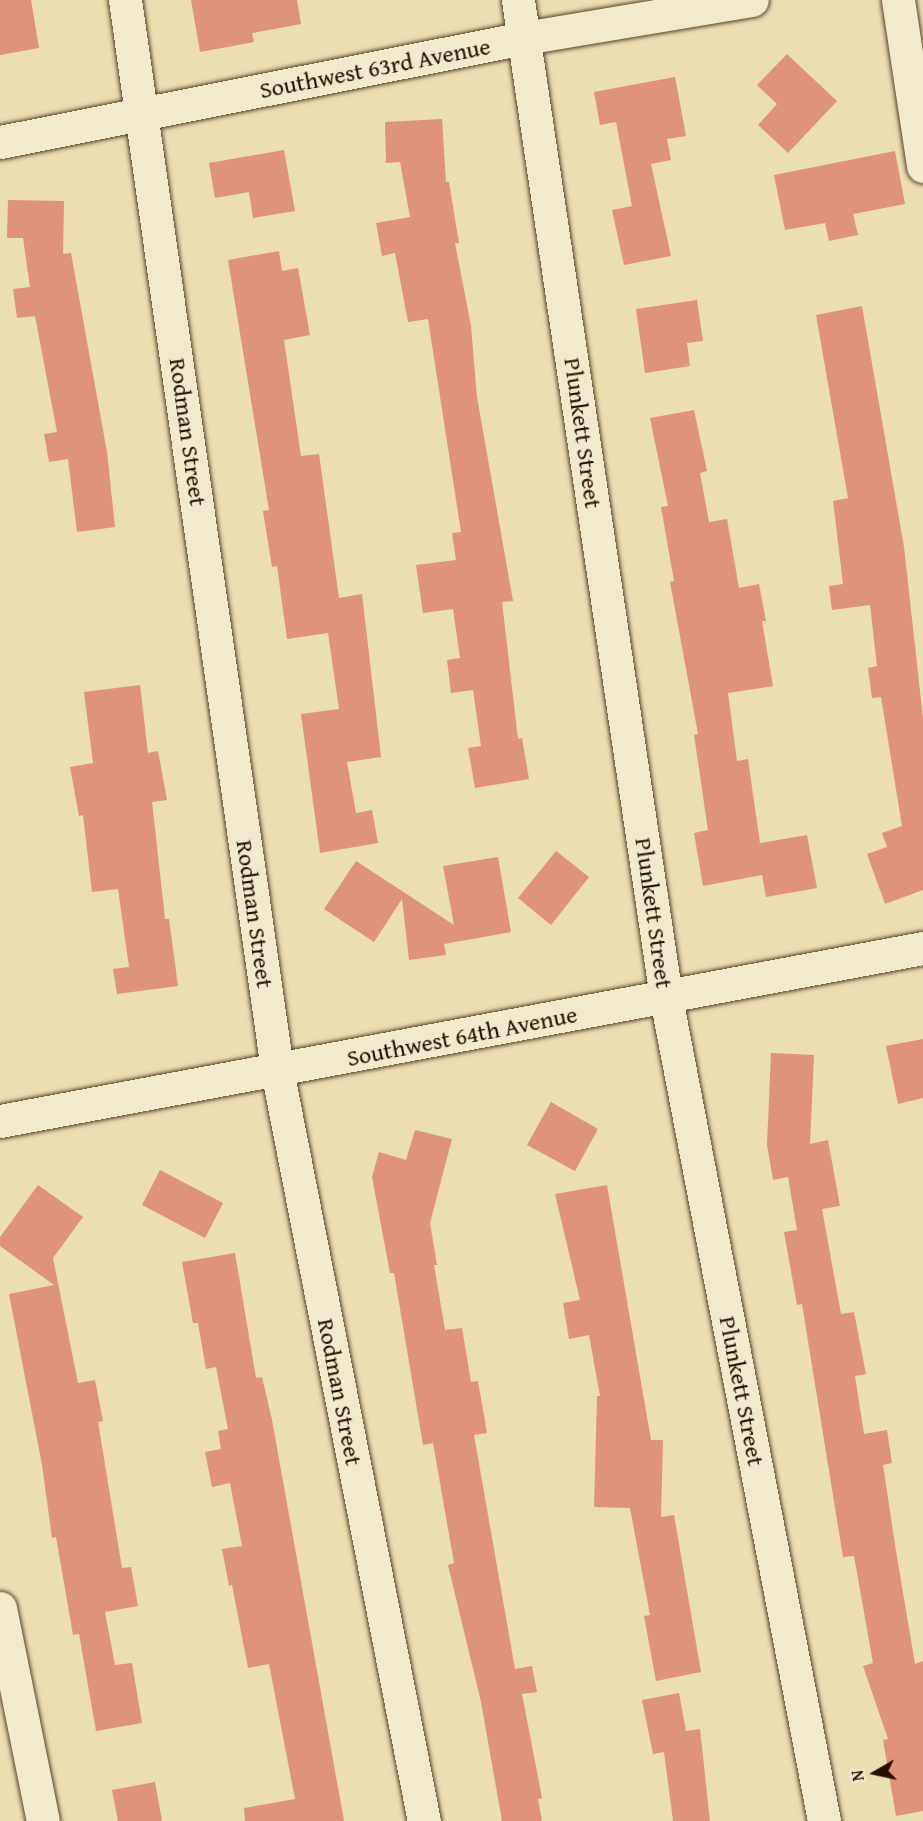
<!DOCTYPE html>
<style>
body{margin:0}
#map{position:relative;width:923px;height:1821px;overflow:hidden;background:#ebdeb0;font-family:"Gentium Book Plus",serif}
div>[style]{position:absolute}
.building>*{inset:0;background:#df9378}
.roads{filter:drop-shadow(0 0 2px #57432e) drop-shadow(0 0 2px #57432e)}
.minor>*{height:33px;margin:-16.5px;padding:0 16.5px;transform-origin:16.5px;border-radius:16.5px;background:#f2eacc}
span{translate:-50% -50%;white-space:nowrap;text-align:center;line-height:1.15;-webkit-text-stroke:4.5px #f2eacc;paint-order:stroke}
.street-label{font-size:24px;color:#260f03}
.north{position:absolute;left:845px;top:1743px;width:60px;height:60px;-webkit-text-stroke:4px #f2eacc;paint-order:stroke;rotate:261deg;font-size:16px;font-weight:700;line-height:24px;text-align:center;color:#260f03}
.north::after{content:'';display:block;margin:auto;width:21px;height:27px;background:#260f03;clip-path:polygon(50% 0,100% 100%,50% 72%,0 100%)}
</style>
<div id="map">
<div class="building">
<i style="clip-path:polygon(0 0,31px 0,39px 48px,0 55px)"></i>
<i style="clip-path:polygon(191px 0,297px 0,301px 24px,252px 33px,254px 42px,200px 52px)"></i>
<i style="clip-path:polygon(787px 54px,837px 101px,788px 153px,758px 125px,777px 104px,757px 85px)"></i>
<i style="clip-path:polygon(675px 77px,686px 136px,667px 139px,671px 160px,651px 164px,671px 256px,624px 265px,612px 210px,632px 206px,616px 122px,600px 125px,594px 92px)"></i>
<i style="clip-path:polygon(442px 119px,446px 182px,449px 182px,459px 243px,455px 243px,471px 326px,477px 397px,513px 601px,502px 602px,518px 739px,522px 738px,529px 779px,475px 788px,468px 748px,481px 746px,473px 690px,451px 693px,447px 660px,460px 658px,453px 609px,423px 613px,416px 565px,456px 560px,452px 533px,461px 532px,428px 319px,408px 322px,395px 253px,382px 256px,376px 223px,410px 217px,400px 162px,386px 163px,385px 122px)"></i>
<i style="clip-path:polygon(284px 150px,295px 211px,253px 218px,249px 192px,215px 198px,209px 163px)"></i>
<i style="clip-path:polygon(895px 151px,905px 204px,853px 214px,858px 235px,829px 241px,825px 223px,785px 230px,774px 175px)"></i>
<i style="clip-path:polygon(8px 200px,64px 201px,63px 254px,71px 253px,107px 452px,115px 527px,77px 532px,68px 459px,49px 462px,44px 434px,57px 432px,35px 316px,17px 318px,13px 289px,30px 287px,23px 238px,7px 238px)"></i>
<i style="clip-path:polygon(279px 251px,282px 271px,298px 268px,310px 335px,284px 340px,301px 456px,319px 454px,339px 598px,362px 594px,381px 757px,347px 762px,356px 813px,372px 810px,378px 843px,320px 853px,301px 714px,339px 709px,328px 633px,287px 639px,277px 566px,272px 567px,263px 511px,269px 510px,228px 260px)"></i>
<i style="clip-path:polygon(697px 300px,703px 341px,687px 343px,690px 366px,645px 373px,636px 309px)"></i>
<i style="clip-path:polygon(862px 306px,904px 547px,923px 718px,923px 890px,885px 904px,867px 854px,887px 847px,882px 833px,902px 826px,881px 697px,872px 698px,868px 668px,877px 666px,870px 605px,832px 610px,829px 586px,843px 584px,833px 501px,848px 498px,816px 315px)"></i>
<i style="clip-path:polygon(694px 410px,707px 471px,700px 473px,709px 522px,727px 519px,739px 588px,759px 584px,766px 621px,762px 621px,773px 686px,728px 693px,737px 761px,748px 759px,760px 843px,807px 835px,817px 888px,766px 897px,762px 875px,703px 886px,694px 833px,708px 830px,694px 735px,698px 734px,670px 582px,674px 581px,661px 507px,668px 506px,650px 418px)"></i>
<i style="clip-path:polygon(140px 685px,148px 753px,158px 751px,167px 800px,152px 802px,165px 919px,169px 919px,178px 986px,117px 994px,113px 969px,129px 967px,118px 889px,92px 892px,83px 815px,79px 816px,70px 767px,93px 763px,84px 692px)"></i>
<i style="clip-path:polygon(556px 851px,589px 877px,551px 925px,518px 898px)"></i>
<i style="clip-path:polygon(498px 857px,511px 932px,444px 944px,446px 955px,409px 960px,402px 899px,374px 942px,324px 909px,356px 861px,454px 925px,443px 866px)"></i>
<i style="clip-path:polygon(923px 1039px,923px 1098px,898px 1104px,886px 1046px)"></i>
<i style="clip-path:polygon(771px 1053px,814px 1055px,810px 1144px,828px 1140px,840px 1206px,822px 1209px,841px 1314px,854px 1312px,866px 1374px,855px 1376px,864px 1434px,887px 1430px,892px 1463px,883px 1465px,896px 1551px,915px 1664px,923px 1661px,923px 1811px,896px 1816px,883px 1740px,888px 1739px,863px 1666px,873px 1663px,854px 1556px,843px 1557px,802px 1304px,797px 1305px,784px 1232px,797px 1230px,788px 1177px,773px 1180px,767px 1145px)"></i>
<i style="clip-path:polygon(551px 1102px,598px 1129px,575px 1171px,527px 1145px)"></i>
<i style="clip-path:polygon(415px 1130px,452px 1139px,430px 1223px,437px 1265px,434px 1265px,445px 1330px,462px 1328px,471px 1382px,478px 1381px,487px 1433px,474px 1435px,515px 1669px,532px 1666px,537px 1692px,522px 1694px,542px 1798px,538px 1799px,542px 1821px,502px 1821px,481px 1702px,448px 1565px,454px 1563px,433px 1443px,423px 1445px,394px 1273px,390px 1273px,372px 1177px,379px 1152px,406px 1160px)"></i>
<i style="clip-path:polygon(160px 1170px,223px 1203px,205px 1238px,142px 1205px)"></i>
<i style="clip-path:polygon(38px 1185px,83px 1217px,53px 1258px,78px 1383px,95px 1380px,103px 1421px,98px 1422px,122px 1568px,131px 1567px,138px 1606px,105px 1612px,115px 1665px,132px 1663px,142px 1723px,96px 1731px,79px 1634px,73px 1635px,56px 1537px,52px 1538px,42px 1465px,9px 1294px,54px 1285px,0 1246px,0 1237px)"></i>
<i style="clip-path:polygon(607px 1185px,651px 1440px,663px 1440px,661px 1517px,674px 1515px,701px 1672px,656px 1681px,644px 1616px,650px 1615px,630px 1508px,594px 1507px,597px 1396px,600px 1396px,589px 1335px,569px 1339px,563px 1303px,580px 1300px,555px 1194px)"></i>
<i style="clip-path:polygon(235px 1253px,256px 1378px,262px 1377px,272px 1420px,344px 1821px,245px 1821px,244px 1808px,295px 1799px,269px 1664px,248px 1668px,232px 1585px,229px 1586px,222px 1549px,242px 1546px,230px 1483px,212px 1487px,205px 1452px,221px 1449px,218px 1431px,228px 1429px,216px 1367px,206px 1369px,198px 1323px,193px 1323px,182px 1262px)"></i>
<i style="clip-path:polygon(679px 1693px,686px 1731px,700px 1729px,710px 1821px,673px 1821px,664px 1752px,653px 1754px,642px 1700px)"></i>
<i style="clip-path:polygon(155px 1782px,162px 1821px,118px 1821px,112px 1790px)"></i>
</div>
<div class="roads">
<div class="minor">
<i style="left:125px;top:0;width:1081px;rotate:81.91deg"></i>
<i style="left:277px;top:1070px;width:765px;rotate:78.93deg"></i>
<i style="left:518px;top:0;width:1009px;rotate:81.56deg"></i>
<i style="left:666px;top:998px;width:838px;rotate:79.13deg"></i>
<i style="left:898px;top:0;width:168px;rotate:81.4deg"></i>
<i style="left:0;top:142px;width:534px;rotate:-11.23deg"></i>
<i style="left:524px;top:38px;width:231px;rotate:-9.5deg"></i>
<i style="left:0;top:1121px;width:939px;rotate:-10.62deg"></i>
<i style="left:0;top:1608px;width:217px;rotate:78.6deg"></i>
</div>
</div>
<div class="street-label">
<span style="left:375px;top:68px;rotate:-11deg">Southwest 63rd Avenue</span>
<span style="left:188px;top:432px;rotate:82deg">Rodman Street</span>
<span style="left:583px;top:433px;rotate:82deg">Plunkett Street</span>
<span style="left:654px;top:913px;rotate:82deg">Plunkett Street</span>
<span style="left:255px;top:914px;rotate:82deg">Rodman Street</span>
<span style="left:462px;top:1036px;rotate:-11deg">Southwest 64th Avenue</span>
<span style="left:742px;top:1391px;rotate:79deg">Plunkett Street</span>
<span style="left:340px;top:1392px;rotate:79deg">Rodman Street</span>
</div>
<div class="north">N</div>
</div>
